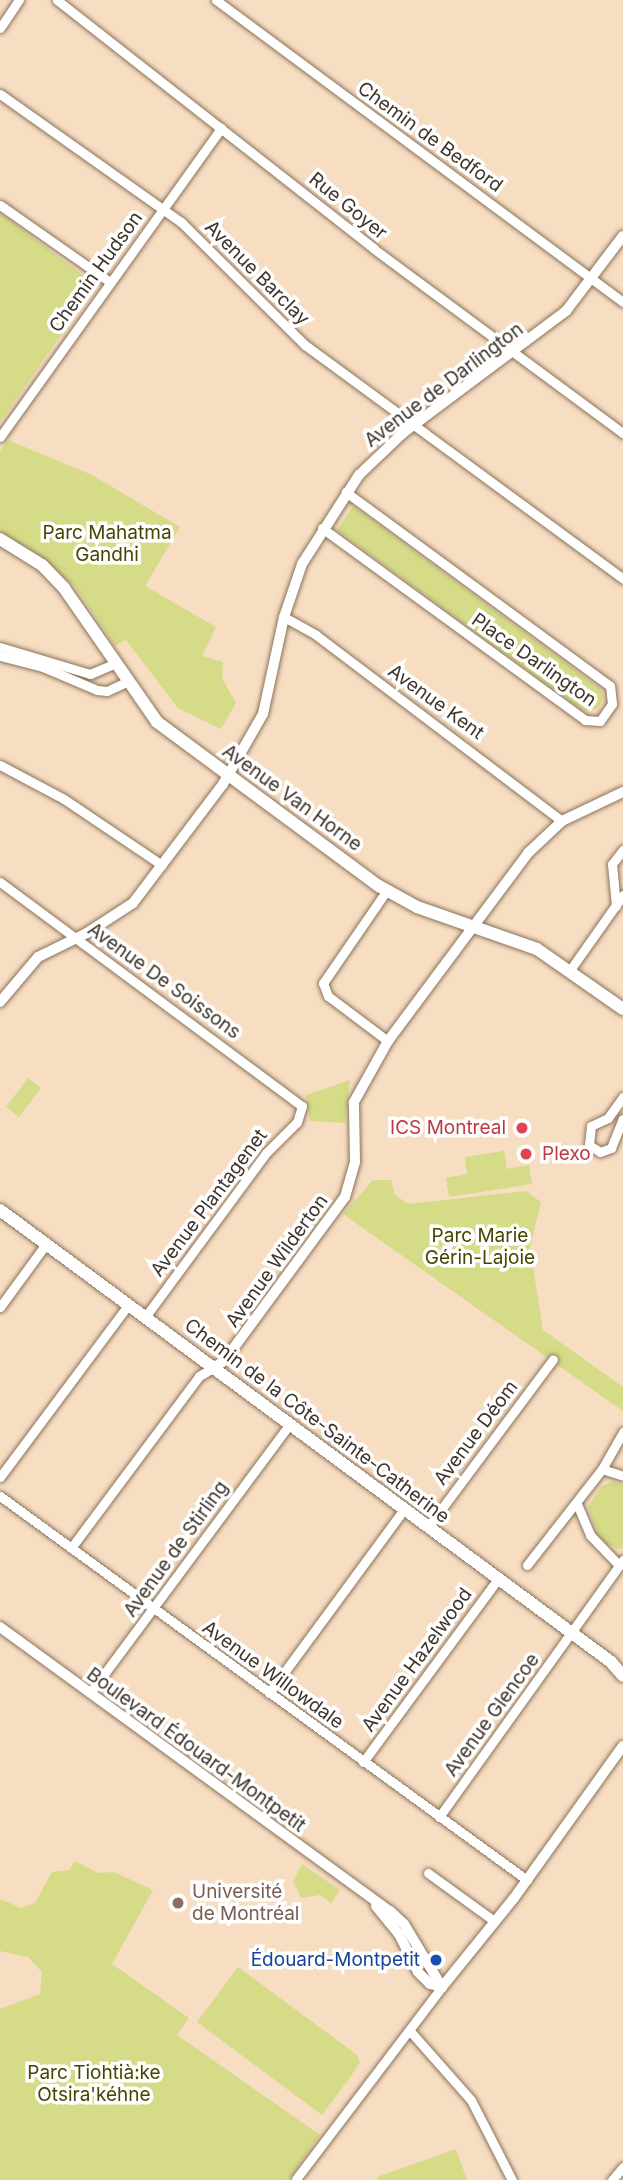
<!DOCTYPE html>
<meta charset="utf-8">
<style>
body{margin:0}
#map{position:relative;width:623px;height:2180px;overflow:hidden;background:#f7ddc2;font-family:Inter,sans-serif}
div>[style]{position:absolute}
.green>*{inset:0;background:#d5db87}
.roads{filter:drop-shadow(0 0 2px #8a745b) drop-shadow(0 0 2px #8a745b)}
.minor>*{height:9px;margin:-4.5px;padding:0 4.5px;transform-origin:4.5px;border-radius:4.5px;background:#fff}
.tertiary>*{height:10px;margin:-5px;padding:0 5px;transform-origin:5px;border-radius:5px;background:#fff}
.secondary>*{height:12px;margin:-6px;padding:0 6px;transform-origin:6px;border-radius:6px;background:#fff}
.dots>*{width:19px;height:19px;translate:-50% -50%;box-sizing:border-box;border:4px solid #fff;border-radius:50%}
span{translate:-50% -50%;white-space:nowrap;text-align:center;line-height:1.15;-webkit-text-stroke:7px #fff;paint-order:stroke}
.street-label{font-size:19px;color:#3e342a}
.park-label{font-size:19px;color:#444601}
.health-label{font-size:19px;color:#be3a42}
.right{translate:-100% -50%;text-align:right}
.left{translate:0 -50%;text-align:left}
.education-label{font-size:19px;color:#785e54}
.transit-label{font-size:19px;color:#164399}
</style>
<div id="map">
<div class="green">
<i style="clip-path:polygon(0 213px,96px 285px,0 422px)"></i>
<i style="clip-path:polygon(8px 440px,92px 475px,180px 527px,145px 586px,216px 627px,202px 656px,223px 662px,222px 678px,236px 703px,221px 729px,178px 708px,126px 640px,115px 646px,74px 585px,0 536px,0 451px)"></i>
<i style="clip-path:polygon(353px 506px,600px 688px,604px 698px,598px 708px,584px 712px,337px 530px)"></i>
<i style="clip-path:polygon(28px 1078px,41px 1088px,19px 1117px,6px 1107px)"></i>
<i style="clip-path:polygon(350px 1080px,345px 1123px,310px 1121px,306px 1095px)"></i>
<i style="clip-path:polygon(504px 1151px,507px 1169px,529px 1165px,532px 1184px,449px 1197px,446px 1178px,467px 1174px,465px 1157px)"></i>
<i style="clip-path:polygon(373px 1180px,391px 1180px,395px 1195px,408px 1204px,526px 1191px,541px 1202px,530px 1248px,543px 1330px,623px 1387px,623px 1411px,343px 1214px)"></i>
<i style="clip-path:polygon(613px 1481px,623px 1484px,623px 1548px,618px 1549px,600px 1541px,588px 1507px,601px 1487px)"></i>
<i style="clip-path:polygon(75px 1861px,98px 1873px,114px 1872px,153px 1890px,112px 1964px,189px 2018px,177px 2035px,320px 2135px,288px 2180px,0 2180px,0 2009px,40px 1994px,42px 1972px,28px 1957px,0 1951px,0 1899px,21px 1908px,35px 1903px,52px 1872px,70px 1870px)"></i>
<i style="clip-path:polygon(302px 1864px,340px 1890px,331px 1903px,320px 1895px,301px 1898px,293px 1881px)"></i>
<i style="clip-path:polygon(238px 1967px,357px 2055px,360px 2062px,354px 2072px,322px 2115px,197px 2022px)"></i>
<i style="clip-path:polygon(456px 2149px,467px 2180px,378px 2180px,377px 2177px)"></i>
</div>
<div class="roads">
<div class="minor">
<i style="left:57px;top:0;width:403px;rotate:38.1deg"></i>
<i style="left:374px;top:249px;width:310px;rotate:36.5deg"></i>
<i style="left:216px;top:0;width:507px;rotate:36.58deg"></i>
<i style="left:0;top:28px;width:34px;rotate:-56deg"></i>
<i style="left:0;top:94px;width:222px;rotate:35.3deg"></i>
<i style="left:181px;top:222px;width:175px;rotate:44.8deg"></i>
<i style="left:305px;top:345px;width:395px;rotate:36.3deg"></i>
<i style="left:0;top:205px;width:134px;rotate:35deg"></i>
<i style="left:0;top:437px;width:380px;rotate:-54.4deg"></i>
<i style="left:322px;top:528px;width:326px;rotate:36.1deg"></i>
<i style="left:585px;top:720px;width:15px;rotate:4deg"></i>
<i style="left:600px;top:721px;width:21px;rotate:-55deg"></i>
<i style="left:612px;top:704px;width:18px;rotate:-96deg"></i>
<i style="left:610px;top:686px;width:328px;rotate:-143.7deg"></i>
<i style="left:284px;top:617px;width:37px;rotate:29deg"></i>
<i style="left:316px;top:635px;width:308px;rotate:37.1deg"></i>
<i style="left:0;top:647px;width:94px;rotate:16.7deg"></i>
<i style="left:90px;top:674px;width:26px;rotate:-23deg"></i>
<i style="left:0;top:656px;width:44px;rotate:14.3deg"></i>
<i style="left:43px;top:667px;width:59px;rotate:23.1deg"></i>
<i style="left:97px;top:690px;width:10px;rotate:6deg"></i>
<i style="left:107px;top:691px;width:21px;rotate:-25deg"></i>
<i style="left:0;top:765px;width:72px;rotate:28deg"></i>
<i style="left:64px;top:799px;width:118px;rotate:34deg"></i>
<i style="left:0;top:882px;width:376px;rotate:36.6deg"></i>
<i style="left:302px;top:1106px;width:17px;rotate:107deg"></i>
<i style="left:297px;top:1122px;width:44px;rotate:135deg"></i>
<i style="left:266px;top:1153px;width:204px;rotate:126.4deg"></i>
<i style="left:387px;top:890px;width:113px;rotate:124.5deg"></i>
<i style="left:323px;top:983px;width:14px;rotate:69deg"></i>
<i style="left:328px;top:996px;width:75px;rotate:36.9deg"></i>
<i style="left:616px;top:906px;width:42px;rotate:-95.4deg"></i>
<i style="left:612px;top:864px;width:18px;rotate:-52deg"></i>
<i style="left:570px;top:970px;width:92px;rotate:-54.8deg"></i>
<i style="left:623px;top:1097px;width:26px;rotate:126deg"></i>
<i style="left:608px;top:1118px;width:19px;rotate:155deg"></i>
<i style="left:591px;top:1126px;width:19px;rotate:96deg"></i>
<i style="left:589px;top:1145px;width:13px;rotate:32deg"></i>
<i style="left:600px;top:1152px;width:12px;rotate:-20deg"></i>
<i style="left:611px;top:1148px;width:31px;rotate:-68deg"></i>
<i style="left:0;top:1307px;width:78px;rotate:-53.9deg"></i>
<i style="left:602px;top:1469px;width:22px;rotate:18deg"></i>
<i style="left:0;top:1477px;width:214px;rotate:-53.3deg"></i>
<i style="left:0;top:1496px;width:652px;rotate:36.08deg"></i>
<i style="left:577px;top:1504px;width:34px;rotate:67deg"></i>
<i style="left:590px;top:1535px;width:40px;rotate:46deg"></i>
<i style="left:428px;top:1527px;width:209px;rotate:-53.3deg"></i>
<i style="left:71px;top:1548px;width:214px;rotate:-53.3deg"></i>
<i style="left:199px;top:1376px;width:16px;rotate:-30deg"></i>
<i style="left:527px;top:1565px;width:122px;rotate:-52deg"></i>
<i style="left:602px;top:1469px;width:43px;rotate:-60.4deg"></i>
<i style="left:90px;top:1693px;width:334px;rotate:-53.4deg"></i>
<i style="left:269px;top:1693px;width:228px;rotate:-53.7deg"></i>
<i style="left:363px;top:1762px;width:227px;rotate:-53.6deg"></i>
<i style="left:439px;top:1817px;width:316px;rotate:-54.4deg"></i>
<i style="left:428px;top:1873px;width:80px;rotate:35.9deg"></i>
<i style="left:410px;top:2031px;width:92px;rotate:48.5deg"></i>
<i style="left:471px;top:2100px;width:90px;rotate:62.9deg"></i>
<i style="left:296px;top:2179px;width:241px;rotate:-52.8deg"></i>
<i style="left:612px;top:2180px;width:17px;rotate:-50deg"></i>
</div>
<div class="tertiary">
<i style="left:0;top:1002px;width:59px;rotate:-49.8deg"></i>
<i style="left:38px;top:957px;width:55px;rotate:-26.1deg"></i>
<i style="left:87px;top:933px;width:55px;rotate:-33.1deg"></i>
<i style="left:133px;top:903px;width:149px;rotate:-52.9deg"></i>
<i style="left:223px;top:784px;width:81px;rotate:-60.3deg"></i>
<i style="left:263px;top:714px;width:99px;rotate:-77.8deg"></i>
<i style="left:284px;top:617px;width:56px;rotate:-71.2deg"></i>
<i style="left:302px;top:564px;width:106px;rotate:-57.4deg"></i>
<i style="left:359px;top:475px;width:61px;rotate:-43.7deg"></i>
<i style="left:403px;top:433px;width:204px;rotate:-36.8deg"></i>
<i style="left:566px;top:311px;width:94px;rotate:-52.8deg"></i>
<i style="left:213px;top:1368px;width:13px;rotate:-32deg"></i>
<i style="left:224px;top:1361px;width:204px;rotate:-53.6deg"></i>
<i style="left:345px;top:1197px;width:36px;rotate:-74deg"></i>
<i style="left:355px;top:1162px;width:60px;rotate:-91deg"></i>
<i style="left:354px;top:1102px;width:70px;rotate:-60.9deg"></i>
<i style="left:388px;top:1041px;width:234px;rotate:-53.3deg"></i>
<i style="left:528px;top:853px;width:47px;rotate:-43.3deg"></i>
<i style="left:562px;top:821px;width:68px;rotate:-25.4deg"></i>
<i style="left:0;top:1627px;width:482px;rotate:36.1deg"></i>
<i style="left:390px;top:1911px;width:19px;rotate:43deg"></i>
<i style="left:404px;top:1924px;width:74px;rotate:58.9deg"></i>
<i style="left:376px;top:1906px;width:36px;rotate:51deg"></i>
<i style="left:399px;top:1934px;width:42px;rotate:63.4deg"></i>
<i style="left:418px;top:1972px;width:17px;rotate:45deg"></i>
<i style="left:430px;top:1984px;width:12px;rotate:14deg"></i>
<i style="left:442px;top:1987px;width:114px;rotate:-51deg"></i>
<i style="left:514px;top:1898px;width:187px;rotate:-54.4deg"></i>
</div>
<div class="secondary">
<i style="left:0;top:539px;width:49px;rotate:31.8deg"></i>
<i style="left:42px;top:565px;width:32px;rotate:46deg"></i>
<i style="left:64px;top:588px;width:163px;rotate:55.2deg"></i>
<i style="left:157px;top:722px;width:276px;rotate:36.5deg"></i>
<i style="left:379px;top:886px;width:43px;rotate:28.9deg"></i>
<i style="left:417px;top:907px;width:127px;rotate:19.3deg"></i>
<i style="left:537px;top:949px;width:105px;rotate:34.9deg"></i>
<i style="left:0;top:1210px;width:760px;rotate:36.49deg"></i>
<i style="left:611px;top:1662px;width:18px;rotate:49deg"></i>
</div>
</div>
<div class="dots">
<i style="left:522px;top:1128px;background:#e0444e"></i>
<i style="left:526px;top:1154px;background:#e0444e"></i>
<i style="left:178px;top:1903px;background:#8d6e63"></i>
<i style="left:436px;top:1960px;background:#1a4fb4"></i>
</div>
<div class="street-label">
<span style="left:430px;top:137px;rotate:36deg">Chemin de Bedford</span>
<span style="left:348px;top:206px;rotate:39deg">Rue Goyer</span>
<span style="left:96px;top:272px;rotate:-54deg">Chemin Hudson</span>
<span style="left:257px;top:273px;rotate:45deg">Avenue Barclay</span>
<span style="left:444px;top:385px;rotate:-37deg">Avenue de Darlington</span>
<span style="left:534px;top:660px;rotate:35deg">Place Darlington</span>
<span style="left:436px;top:702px;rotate:36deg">Avenue Kent</span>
<span style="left:292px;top:798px;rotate:36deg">Avenue Van Horne</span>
<span style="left:164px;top:981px;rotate:36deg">Avenue De Soissons</span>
<span style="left:209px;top:1203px;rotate:-53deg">Avenue Plantagenet</span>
<span style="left:277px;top:1261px;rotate:-54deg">Avenue Wilderton</span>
<span style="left:317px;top:1421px;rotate:37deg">Chemin de la Côte-Sainte-Catherine</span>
<span style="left:476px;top:1433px;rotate:-53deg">Avenue Déom</span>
<span style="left:176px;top:1549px;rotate:-54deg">Avenue de Stirling</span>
<span style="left:417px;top:1660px;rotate:-54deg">Avenue Hazelwood</span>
<span style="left:273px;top:1675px;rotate:36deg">Avenue Willowdale</span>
<span style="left:492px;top:1715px;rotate:-54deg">Avenue Glencoe</span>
<span style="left:196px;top:1750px;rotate:36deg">Boulevard Édouard-Montpetit</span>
</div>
<div class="park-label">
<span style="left:107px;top:544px">Parc Mahatma<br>Gandhi</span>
<span style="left:480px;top:1247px">Parc Marie<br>Gérin-Lajoie</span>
<span style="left:94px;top:2084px">Parc Tiohtià:ke<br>Otsira'kéhne</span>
</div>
<div class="health-label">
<span class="right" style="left:506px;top:1128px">ICS Montreal</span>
<span class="left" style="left:542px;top:1154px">Plexo</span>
</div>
<div class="education-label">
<span class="left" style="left:192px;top:1903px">Université<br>de Montréal</span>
</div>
<div class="transit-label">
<span class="right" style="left:420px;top:1960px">Édouard-Montpetit</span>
</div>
</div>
